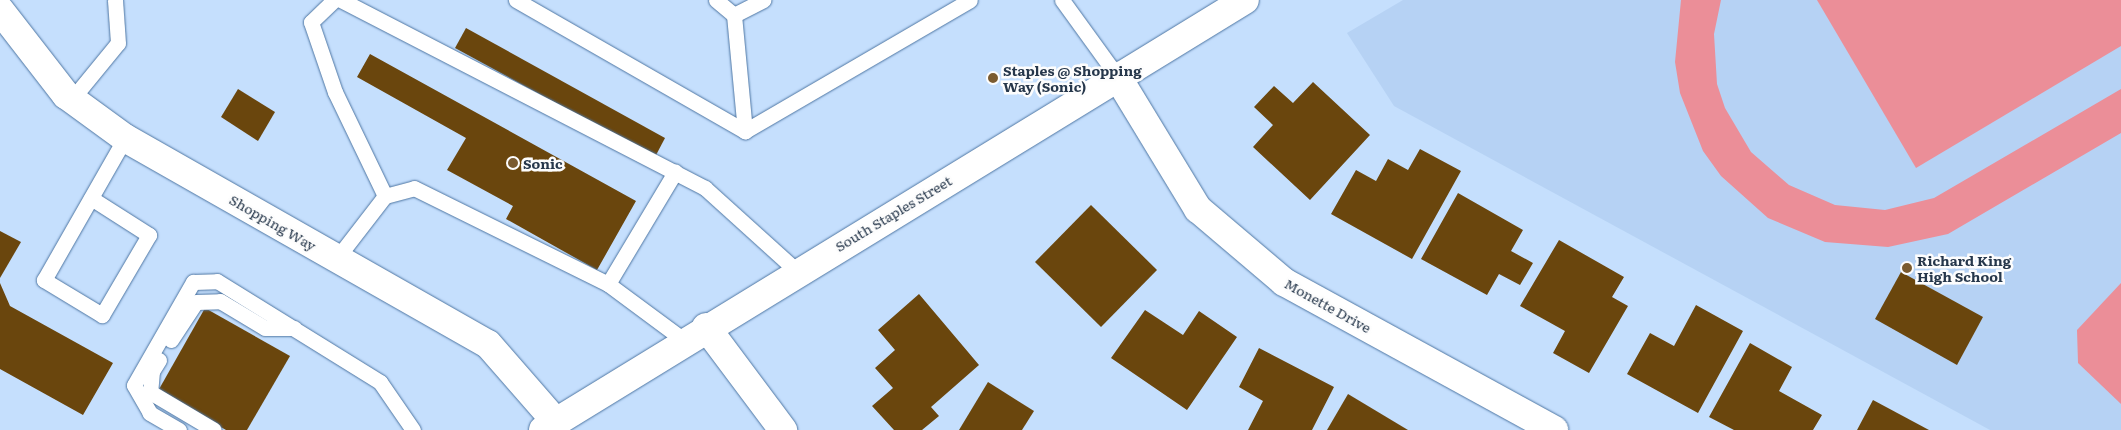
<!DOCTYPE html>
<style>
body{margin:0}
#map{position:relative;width:2121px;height:430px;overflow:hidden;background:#c5dffd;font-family:Literata,serif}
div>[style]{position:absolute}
.built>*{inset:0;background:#b6d2f4}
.green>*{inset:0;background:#eb8e98}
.building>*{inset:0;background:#6a460d}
.roads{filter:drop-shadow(0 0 1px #4e76a3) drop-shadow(0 0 1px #4e76a3)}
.lane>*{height:15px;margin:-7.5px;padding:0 7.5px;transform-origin:7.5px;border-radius:7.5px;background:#fff}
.street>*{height:28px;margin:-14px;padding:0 14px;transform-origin:14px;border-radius:14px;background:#fff}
.secondary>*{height:28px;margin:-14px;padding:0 14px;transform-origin:14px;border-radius:14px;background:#fff}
.primary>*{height:28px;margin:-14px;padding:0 14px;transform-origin:14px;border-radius:14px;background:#fff}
.dots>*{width:14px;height:14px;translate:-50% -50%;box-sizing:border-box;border:2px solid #fdfdfd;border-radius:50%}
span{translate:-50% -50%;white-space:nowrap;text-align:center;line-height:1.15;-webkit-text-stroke:5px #fdfdfd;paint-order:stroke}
.poi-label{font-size:14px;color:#26374b;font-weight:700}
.left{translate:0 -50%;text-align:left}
.street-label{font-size:14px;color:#26374b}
</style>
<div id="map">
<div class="built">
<i style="clip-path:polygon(1403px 0,2121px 0,2121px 430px,1990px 430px,1394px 106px,1347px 33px)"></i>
</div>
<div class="green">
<i style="clip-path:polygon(1681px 0,1721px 0,1714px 34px,1717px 84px,1725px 108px,1751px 152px,1789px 185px,1835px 205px,1885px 210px,1934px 198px,2121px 89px,2121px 133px,1948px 234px,1888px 247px,1825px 242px,1768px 218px,1721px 176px,1703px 151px,1680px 93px,1675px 62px)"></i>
<i style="clip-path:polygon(1817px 0,2121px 0,2121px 46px,1916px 168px)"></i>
<i style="clip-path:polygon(2121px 283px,2121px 404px,2078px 363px,2077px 330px)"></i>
</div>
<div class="building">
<i style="clip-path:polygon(466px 28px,665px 138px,655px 157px,455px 48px)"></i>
<i style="clip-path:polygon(370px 54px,636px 201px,597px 270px,506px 219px,513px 206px,447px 170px,466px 138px,357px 77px)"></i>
<i style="clip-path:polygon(1313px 82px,1370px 135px,1310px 200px,1253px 147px,1273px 125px,1254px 107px,1274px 86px,1293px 103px)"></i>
<i style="clip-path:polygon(238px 89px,275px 112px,258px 141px,221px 117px)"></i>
<i style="clip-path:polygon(1420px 149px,1461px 171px,1412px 259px,1331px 214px,1356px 170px,1376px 181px,1388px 159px,1408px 170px)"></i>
<i style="clip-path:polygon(1458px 193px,1523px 230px,1511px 251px,1533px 263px,1520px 285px,1499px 274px,1487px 295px,1421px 259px)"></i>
<i style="clip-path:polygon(1091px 205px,1157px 270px,1101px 327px,1035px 262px)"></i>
<i style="clip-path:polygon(0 231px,21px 242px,0 278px)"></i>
<i style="clip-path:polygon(1559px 240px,1624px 277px,1612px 297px,1628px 306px,1589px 373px,1553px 353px,1565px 331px,1520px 306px)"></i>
<i style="clip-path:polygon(1901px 272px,1983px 317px,1957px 365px,1875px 319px)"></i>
<i style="clip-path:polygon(0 283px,10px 306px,113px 363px,83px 415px,0 369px)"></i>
<i style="clip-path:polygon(919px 294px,979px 365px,931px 407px,939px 416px,922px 430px,894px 430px,872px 406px,893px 388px,875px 368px,895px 350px,878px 330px)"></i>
<i style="clip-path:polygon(1696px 305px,1743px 331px,1698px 413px,1627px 374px,1650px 333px,1674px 346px)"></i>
<i style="clip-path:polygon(205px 308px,290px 356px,247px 430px,226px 430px,158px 391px)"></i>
<i style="clip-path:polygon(1145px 310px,1183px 335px,1199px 311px,1237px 337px,1187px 410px,1111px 358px)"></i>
<i style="clip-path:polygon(1750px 343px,1792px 367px,1779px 391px,1822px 415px,1813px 430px,1734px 430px,1709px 417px)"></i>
<i style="clip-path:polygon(1259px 348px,1334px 387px,1312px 430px,1248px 430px,1263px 401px,1239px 387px)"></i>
<i style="clip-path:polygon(988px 382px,1034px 411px,1022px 430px,959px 430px)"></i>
<i style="clip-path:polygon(1348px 394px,1408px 430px,1327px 430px)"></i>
<i style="clip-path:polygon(1873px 400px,1929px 430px,1857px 430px)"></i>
</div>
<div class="roads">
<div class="lane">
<i style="left:334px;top:0;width:32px;rotate:136deg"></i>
<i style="left:311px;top:22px;width:74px;rotate:71.1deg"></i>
<i style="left:335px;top:92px;width:115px;rotate:64.3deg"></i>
<i style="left:341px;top:0;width:410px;rotate:27.3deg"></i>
<i style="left:705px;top:188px;width:125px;rotate:42.1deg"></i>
<i style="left:516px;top:0;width:264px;rotate:29.8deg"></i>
<i style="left:745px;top:131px;width:260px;rotate:-30.2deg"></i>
<i style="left:716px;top:0;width:23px;rotate:40deg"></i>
<i style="left:734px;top:15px;width:33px;rotate:-27deg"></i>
<i style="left:1062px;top:0;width:94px;rotate:54.1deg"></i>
<i style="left:734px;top:15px;width:117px;rotate:84.6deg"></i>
<i style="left:72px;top:99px;width:72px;rotate:-50.6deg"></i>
<i style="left:118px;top:43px;width:43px;rotate:-94deg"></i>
<i style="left:91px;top:198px;width:69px;rotate:32.5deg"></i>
<i style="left:149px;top:235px;width:93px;rotate:120.4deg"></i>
<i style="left:102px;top:315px;width:68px;rotate:-148.9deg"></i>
<i style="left:44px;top:280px;width:163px;rotate:-60.3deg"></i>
<i style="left:337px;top:258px;width:78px;rotate:-52.3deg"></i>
<i style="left:385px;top:196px;width:30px;rotate:-15deg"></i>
<i style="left:414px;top:188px;width:216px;rotate:26.3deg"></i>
<i style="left:608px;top:284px;width:96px;rotate:36.5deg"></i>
<i style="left:608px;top:284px;width:131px;rotate:-59.1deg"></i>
<i style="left:171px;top:340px;width:45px;rotate:-56.7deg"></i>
<i style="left:196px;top:302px;width:24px;rotate:-2deg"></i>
<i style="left:220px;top:301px;width:52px;rotate:31deg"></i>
<i style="left:265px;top:328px;width:29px"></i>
<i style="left:159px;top:360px;width:13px;rotate:122deg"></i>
<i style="left:152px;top:371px;width:21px;rotate:95deg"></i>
<i style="left:150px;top:392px;width:74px;rotate:30.7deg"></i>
<i style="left:179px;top:430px;width:34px;rotate:-150deg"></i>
<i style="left:150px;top:413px;width:32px;rotate:-120deg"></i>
<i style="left:134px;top:385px;width:119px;rotate:-60.2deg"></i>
<i style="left:193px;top:282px;width:24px;rotate:-2deg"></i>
<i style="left:217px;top:281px;width:192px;rotate:31.8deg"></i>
<i style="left:380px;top:382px;width:58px;rotate:55.5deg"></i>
</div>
<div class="street">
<i style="left:1117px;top:76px;width:156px;rotate:58.7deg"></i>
<i style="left:1198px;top:209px;width:113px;rotate:40.3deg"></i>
<i style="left:1284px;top:282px;width:308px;rotate:28.7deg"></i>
<i style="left:706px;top:327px;width:129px;rotate:53.2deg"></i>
</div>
<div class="secondary">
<i style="left:0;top:10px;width:108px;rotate:52.2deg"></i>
<i style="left:66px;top:95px;width:73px;rotate:36.1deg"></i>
<i style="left:125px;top:138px;width:417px;rotate:29.6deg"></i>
<i style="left:488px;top:344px;width:103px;rotate:48.9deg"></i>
</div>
<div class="primary">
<i style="left:543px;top:430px;width:823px;rotate:-31.49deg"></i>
</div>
</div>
<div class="dots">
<i style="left:993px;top:78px;background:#7a5b30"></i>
<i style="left:513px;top:163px;background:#7a5b30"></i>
<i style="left:1907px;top:268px;background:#7a5b30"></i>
</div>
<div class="poi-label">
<span class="left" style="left:1003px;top:78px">Staples @ Shopping<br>Way (Sonic)</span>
<span class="left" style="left:523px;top:163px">Sonic</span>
<span class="left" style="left:1917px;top:268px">Richard King<br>High School</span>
</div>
<div class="street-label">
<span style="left:893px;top:213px;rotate:-31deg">South Staples Street</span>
<span style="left:273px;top:222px;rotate:30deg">Shopping Way</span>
<span style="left:1328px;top:305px;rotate:29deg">Monette Drive</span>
</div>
</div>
